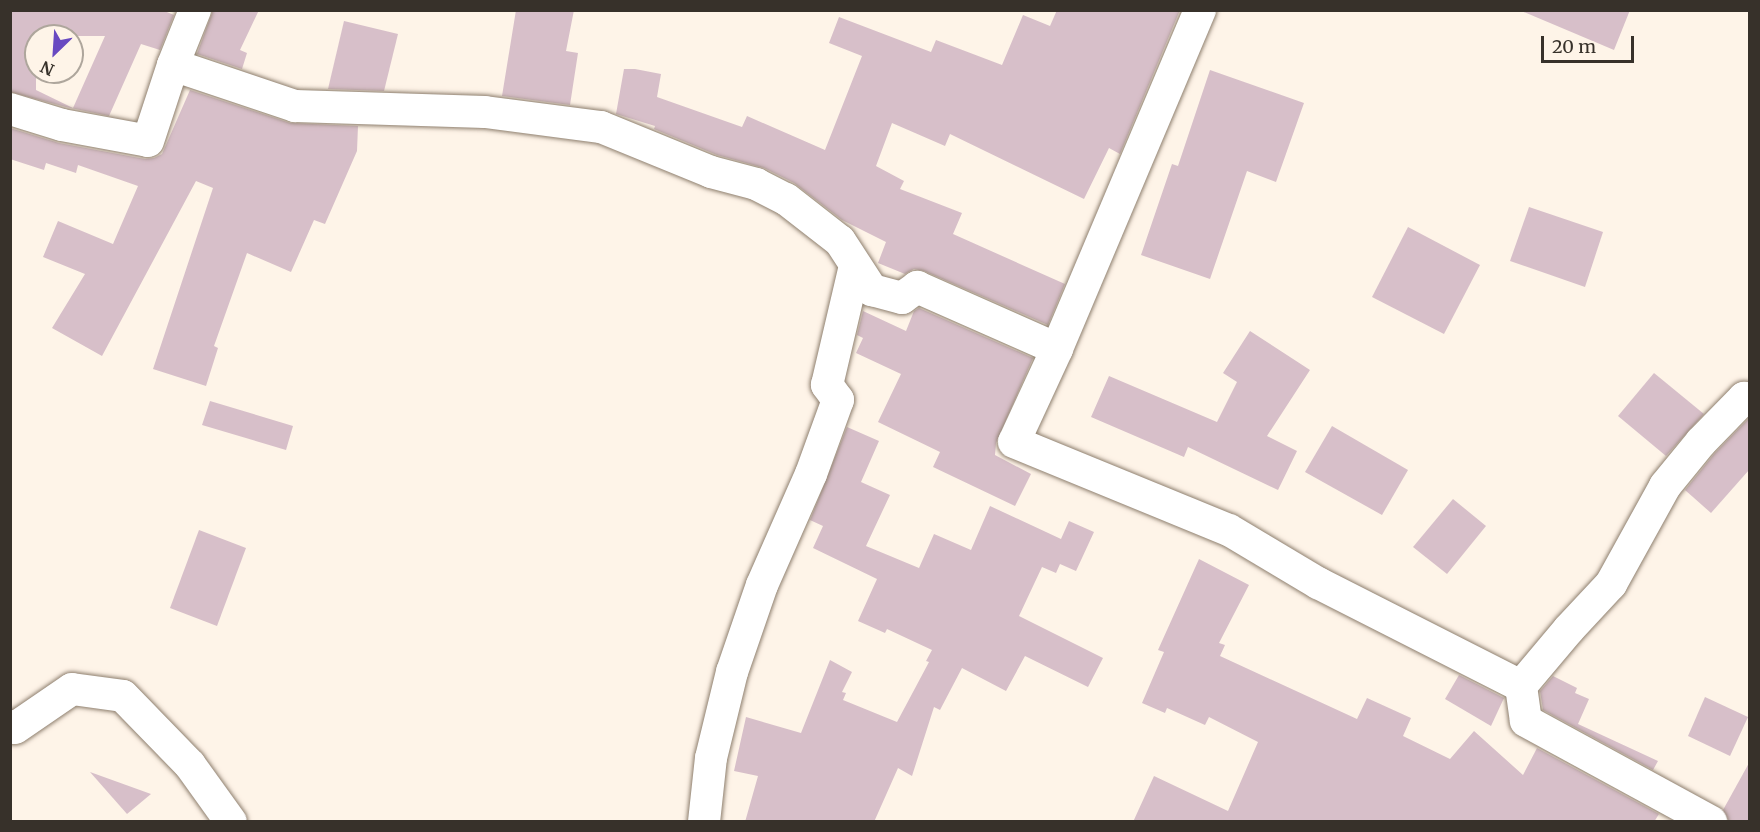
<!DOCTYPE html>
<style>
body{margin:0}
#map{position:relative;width:1760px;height:832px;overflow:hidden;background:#fef4e8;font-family:Merriweather,serif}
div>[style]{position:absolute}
.building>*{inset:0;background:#d7bfc9}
.roads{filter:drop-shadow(0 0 2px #8e7f6e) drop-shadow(0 0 2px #8e7f6e)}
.minor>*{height:32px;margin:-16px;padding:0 16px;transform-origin:16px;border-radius:16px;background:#fff}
span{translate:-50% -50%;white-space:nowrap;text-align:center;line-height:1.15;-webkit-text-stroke:4.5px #fef4e8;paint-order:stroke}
.frame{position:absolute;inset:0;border:12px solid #37312a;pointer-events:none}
.north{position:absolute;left:24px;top:24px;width:60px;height:60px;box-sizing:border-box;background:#fef4e8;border:2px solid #aea69c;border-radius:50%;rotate:205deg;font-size:16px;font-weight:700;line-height:24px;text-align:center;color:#37312a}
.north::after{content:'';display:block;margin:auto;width:21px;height:27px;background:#6849c1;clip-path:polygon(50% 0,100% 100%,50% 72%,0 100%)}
.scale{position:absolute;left:1541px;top:36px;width:93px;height:27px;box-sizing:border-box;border:3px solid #37312a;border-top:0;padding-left:8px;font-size:18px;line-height:21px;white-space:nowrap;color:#37312a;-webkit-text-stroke:4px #fef4e8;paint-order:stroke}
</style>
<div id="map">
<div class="building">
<i style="clip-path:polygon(evenodd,10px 10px,162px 10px,174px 15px,160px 50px,141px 44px,109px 116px,66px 107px,10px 92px,10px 10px,36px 36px,105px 36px,73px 108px,36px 90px,36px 36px)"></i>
<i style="clip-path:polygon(213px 10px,259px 10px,240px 50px,247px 53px,242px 69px,197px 54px)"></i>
<i style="clip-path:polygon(516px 10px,574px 10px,566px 51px,578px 53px,570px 105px,502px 96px)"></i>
<i style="clip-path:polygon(1057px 10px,1180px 10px,1120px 154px,1109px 148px,1084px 199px,950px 134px,945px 146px,892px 123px,876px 166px,904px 181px,900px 189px,962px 213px,953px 234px,1065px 284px,1048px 325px,924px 271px,914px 269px,905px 274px,878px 263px,886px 242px,842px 220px,794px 183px,764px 168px,717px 155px,654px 129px,655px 126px,616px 114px,624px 69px,635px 69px,661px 74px,657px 97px,742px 127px,747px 116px,825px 150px,862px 56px,829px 43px,839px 17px,931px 52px,936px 40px,1002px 65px,1023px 15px,1050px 26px)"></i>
<i style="clip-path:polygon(1519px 10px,1630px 10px,1614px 50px)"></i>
<i style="clip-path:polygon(344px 21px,398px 34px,384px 91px,328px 89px)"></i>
<i style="clip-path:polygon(1210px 70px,1304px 103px,1276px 182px,1247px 171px,1210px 279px,1141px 255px,1172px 164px,1178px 166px)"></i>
<i style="clip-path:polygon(190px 90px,290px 123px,358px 126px,357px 151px,325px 224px,314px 220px,291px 272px,247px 253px,214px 346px,218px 348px,206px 386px,153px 369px,213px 188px,196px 181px,102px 356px,52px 328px,85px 274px,43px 257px,58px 221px,113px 244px,138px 186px,78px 165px,76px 173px,46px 163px,44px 170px,10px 159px,10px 128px,59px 143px,145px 159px,154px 158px,162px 154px)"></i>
<i style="clip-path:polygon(1529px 207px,1603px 232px,1585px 287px,1510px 261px)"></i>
<i style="clip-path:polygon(1408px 227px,1480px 265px,1444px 334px,1372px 297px)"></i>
<i style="clip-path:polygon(919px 308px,1033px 358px,996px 443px,995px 455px,1031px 474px,1015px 506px,933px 467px,940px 452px,878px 422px,901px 374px,856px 353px,863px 338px,857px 335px,863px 311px,906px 331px,914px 311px)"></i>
<i style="clip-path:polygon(1250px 331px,1310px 370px,1267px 436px,1297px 451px,1278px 490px,1188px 447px,1184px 457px,1091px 417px,1109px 376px,1217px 422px,1237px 382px,1223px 373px)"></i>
<i style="clip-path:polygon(1654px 373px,1704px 414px,1666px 456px,1618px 416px)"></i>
<i style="clip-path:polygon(210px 401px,293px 426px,286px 450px,202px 425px)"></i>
<i style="clip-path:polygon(1749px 418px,1749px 470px,1711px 513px,1685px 490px,1714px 454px)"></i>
<i style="clip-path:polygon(1332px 426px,1408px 470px,1382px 515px,1305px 472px)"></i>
<i style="clip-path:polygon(847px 427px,879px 441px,861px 482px,890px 495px,866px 546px,919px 568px,934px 534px,971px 550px,990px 506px,1061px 539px,1069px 521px,1094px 532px,1076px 571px,1060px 564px,1056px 573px,1042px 567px,1019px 616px,1103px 658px,1088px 687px,1025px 656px,1006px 691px,962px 668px,940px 710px,934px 707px,912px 776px,898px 768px,874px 822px,745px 822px,758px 776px,734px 771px,746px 717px,801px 733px,830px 660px,852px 672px,842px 692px,846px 693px,843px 700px,897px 722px,929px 662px,926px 661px,932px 650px,887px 629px,885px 633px,858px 621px,877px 579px,813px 548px,823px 526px,810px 520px)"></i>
<i style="clip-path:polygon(1453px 499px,1486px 526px,1447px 574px,1413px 547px)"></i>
<i style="clip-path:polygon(199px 530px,246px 548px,217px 626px,170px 608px)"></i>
<i style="clip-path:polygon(1199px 559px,1249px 585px,1219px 643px,1225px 645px,1220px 656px,1357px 719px,1367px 698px,1411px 718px,1403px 736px,1450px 759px,1474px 731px,1523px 775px,1537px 748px,1659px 814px,1654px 822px,1133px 822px,1154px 776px,1228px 811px,1258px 742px,1209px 717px,1205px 725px,1167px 708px,1165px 713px,1142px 703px,1164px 652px,1158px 650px)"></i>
<i style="clip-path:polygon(1459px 675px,1504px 698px,1491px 726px,1445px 699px)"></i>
<i style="clip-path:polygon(1553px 676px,1577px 688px,1575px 693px,1589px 699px,1578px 724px,1658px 761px,1653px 770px,1543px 710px,1540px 691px)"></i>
<i style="clip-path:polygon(1705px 697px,1748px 717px,1730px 756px,1688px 736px)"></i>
<i style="clip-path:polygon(1749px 763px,1749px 822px,1729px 822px,1723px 810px)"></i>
<i style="clip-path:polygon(90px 772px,151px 794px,127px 814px)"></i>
</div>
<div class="roads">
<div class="minor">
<i style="left:195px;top:10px;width:59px;rotate:111.8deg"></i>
<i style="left:173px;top:65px;width:129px;rotate:18.6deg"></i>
<i style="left:295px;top:106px;width:190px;rotate:1.8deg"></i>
<i style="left:485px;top:112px;width:117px;rotate:7.4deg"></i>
<i style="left:601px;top:127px;width:119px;rotate:22.2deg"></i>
<i style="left:711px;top:172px;width:47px;rotate:14.9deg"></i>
<i style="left:756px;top:184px;width:34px;rotate:27deg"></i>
<i style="left:786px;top:199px;width:68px;rotate:37.9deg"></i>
<i style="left:840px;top:241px;width:59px;rotate:56.9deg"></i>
<i style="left:872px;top:290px;width:31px;rotate:15deg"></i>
<i style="left:902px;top:298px;width:19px;rotate:-36deg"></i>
<i style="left:917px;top:287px;width:153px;rotate:23.9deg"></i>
<i style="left:1200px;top:10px;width:368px;rotate:112.9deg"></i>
<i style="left:1057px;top:349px;width:102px;rotate:114.8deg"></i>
<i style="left:1014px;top:442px;width:232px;rotate:22.3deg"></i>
<i style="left:1229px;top:530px;width:104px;rotate:30.8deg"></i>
<i style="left:1318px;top:583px;width:228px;rotate:26.9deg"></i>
<i style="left:1521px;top:686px;width:35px;rotate:82deg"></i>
<i style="left:1526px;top:721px;width:211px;rotate:28.6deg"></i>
<i style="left:10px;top:109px;width:54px;rotate:17.1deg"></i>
<i style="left:62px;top:125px;width:87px;rotate:10.5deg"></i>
<i style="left:148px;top:141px;width:80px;rotate:-71.8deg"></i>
<i style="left:1521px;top:686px;width:75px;rotate:-49.9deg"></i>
<i style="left:1569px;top:629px;width:62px;rotate:-47deg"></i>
<i style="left:1611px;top:584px;width:112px;rotate:-61.1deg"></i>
<i style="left:1665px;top:486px;width:57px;rotate:-50.7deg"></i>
<i style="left:1701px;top:442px;width:62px;rotate:-45.7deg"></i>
<i style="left:1744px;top:398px;width:6px;rotate:18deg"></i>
<i style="left:10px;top:726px;width:5px;rotate:22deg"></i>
<i style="left:15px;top:728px;width:69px;rotate:-34.4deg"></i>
<i style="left:72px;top:689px;width:51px;rotate:7.8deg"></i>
<i style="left:123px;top:696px;width:96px;rotate:45.8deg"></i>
<i style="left:190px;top:765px;width:70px;rotate:54.3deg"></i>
<i style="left:704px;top:822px;width:64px;rotate:-83.8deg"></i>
<i style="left:711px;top:758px;width:89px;rotate:-76.3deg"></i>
<i style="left:732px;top:672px;width:92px;rotate:-71deg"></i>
<i style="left:762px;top:585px;width:121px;rotate:-66.2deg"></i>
<i style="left:811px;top:474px;width:79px;rotate:-70deg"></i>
<i style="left:838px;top:400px;width:19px;rotate:-126deg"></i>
<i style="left:827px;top:385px;width:122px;rotate:-76.8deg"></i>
</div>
</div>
<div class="frame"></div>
<div class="north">N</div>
<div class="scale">20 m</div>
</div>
